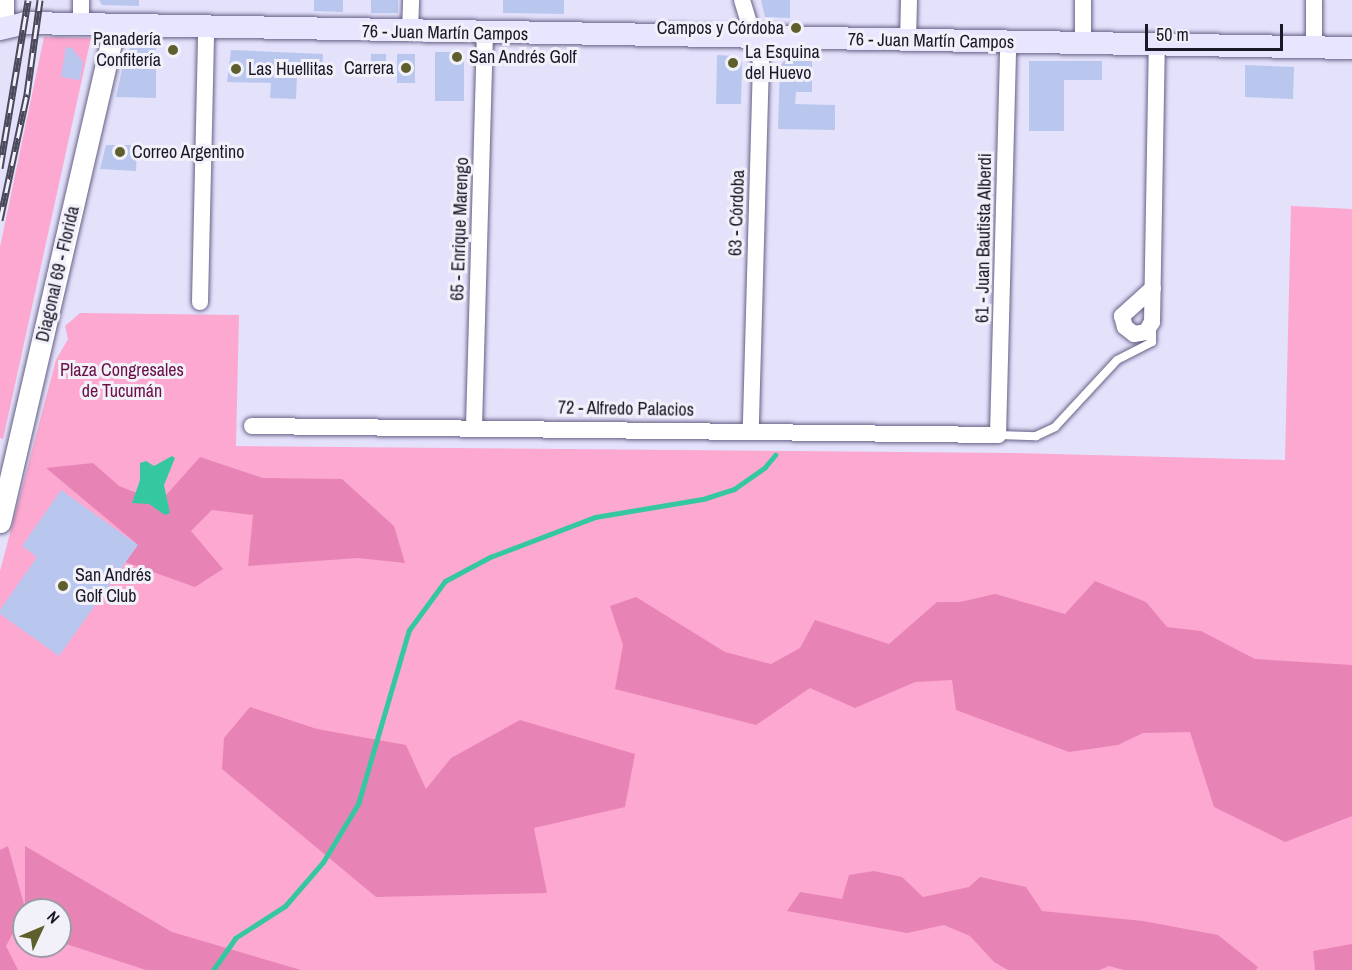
<!DOCTYPE html>
<meta charset="utf-8">
<style>
body{margin:0}
#map{position:relative;width:1352px;height:970px;overflow:hidden;background:#e4e2fb;font-family:"Archivo Narrow",sans-serif}
div>[style]{position:absolute}
.green>*{inset:0;background:#fca8d0}
.forest>*{inset:0;background:#e884b5}
.water>*{inset:0;background:#35c8a0}
.stream>*{height:5px;margin:-2.5px;padding:0 2.5px;transform-origin:2.5px;border-radius:2.5px;background:#35c8a0}
.building>*{inset:0;background:#b9c7ee}
.roads{filter:drop-shadow(0 0 2px #666186) drop-shadow(0 0 2px #666186)}
.service>*{height:8px;margin:-4px;padding:0 4px;transform-origin:4px;border-radius:4px;background:#fff}
.minor>*{height:16px;margin:-8px;padding:0 8px;transform-origin:8px;border-radius:8px;background:#fff}
.tertiary>*{height:21px;margin:-10.5px;padding:0 10.5px;transform-origin:10.5px;border-radius:10.5px;background:#fff}
.secondary>*{height:22px;margin:-11px;padding:0 11px;transform-origin:11px;border-radius:11px;background:#e8e5fe}
.rail>*{height:7px;margin-top:-3.5px;transform-origin:0;background:repeating-linear-gradient(90deg,#f2f1fa 0 14px,#4a485a 0 28px);box-sizing:border-box;border-block:2px solid #4a485a}
.dots>*{width:16px;height:16px;translate:-50% -50%;box-sizing:border-box;border:3px solid #f2f1fa;border-radius:50%}
span{translate:-50% -50%;white-space:nowrap;text-align:center;line-height:1.15;-webkit-text-stroke:6px #f2f1fa;paint-order:stroke}
.poi-label{font-size:18px;color:#1b1928}
.right{translate:-100% -50%;text-align:right}
.left{translate:0 -50%;text-align:left}
.street-label{font-size:18px;color:#1b1928}
.park-label{font-size:18px;color:#6a1045}
.north{position:absolute;left:12px;top:898px;width:60px;height:60px;box-sizing:border-box;background:#f2f1fa;border:2px solid #9c9ba6;border-radius:50%;rotate:46deg;font-size:16px;font-weight:700;line-height:24px;text-align:center;color:#1b1928}
.north::after{content:'';display:block;margin:auto;width:21px;height:27px;background:#5e5f2c;clip-path:polygon(50% 0,100% 100%,50% 72%,0 100%)}
.scale{position:absolute;left:1145px;top:24px;width:138px;height:27px;box-sizing:border-box;border:3px solid #1b1928;border-top:0;padding-left:8px;font-size:18px;line-height:21px;white-space:nowrap;color:#1b1928;-webkit-text-stroke:4px #f2f1fa;paint-order:stroke}
</style>
<div id="map">
<div class="green">
<i style="clip-path:polygon(44px 37px,91px 38px,3px 439px,0 438px,0 247px)"></i>
<i style="clip-path:polygon(evenodd,1291px 206px,1352px 209px,1352px 970px,0 970px,0 571px,56px 360px,68px 339px,65px 326px,80px 313px,239px 315px,236px 446px,1012px 453px,1285px 460px,1291px 206px,24px 910px,60px 910px,60px 946px,24px 946px,24px 910px)"></i>
</div>
<div class="forest">
<i style="clip-path:polygon(200px 457px,263px 478px,342px 479px,394px 526px,405px 563px,358px 558px,248px 566px,253px 515px,212px 510px,191px 531px,223px 569px,195px 587px,125px 562px,137px 544px,46px 468px,93px 463px,119px 486px,160px 502px)"></i>
<i style="clip-path:polygon(1095px 581px,1146px 602px,1167px 627px,1201px 631px,1255px 659px,1352px 665px,1352px 816px,1285px 842px,1214px 807px,1190px 732px,1143px 733px,1118px 745px,1069px 752px,956px 710px,952px 680px,915px 682px,855px 708px,810px 688px,756px 725px,615px 689px,623px 645px,610px 606px,636px 597px,725px 652px,771px 664px,800px 648px,815px 620px,889px 644px,937px 602px,960px 602px,995px 594px,1065px 614px)"></i>
<i style="clip-path:polygon(250px 707px,317px 729px,406px 745px,426px 789px,451px 758px,520px 720px,635px 754px,625px 807px,534px 828px,547px 893px,376px 897px,222px 769px,224px 738px)"></i>
<i style="clip-path:polygon(8px 846px,25px 908px,25px 846px,172px 932px,301px 970px,146px 970px,60px 942px,60px 910px,25px 910px,6px 946px,18px 970px,0 970px,0 850px)"></i>
<i style="clip-path:polygon(874px 871px,902px 877px,923px 897px,969px 887px,980px 877px,1026px 887px,1042px 911px,1143px 921px,1218px 935px,1258px 967px,1256px 970px,1124px 970px,1109px 966px,1099px 970px,1008px 970px,994px 962px,970px 936px,944px 925px,907px 933px,787px 911px,800px 892px,842px 899px,849px 875px)"></i>
<i style="clip-path:polygon(1352px 944px,1352px 970px,1315px 970px,1313px 951px)"></i>
</div>
<div class="water">
<i style="clip-path:polygon(172px 456px,175px 458px,164px 485px,170px 513px,165px 515px,149px 504px,132px 503px,140px 480px,140px 463px,146px 461px,154px 466px)"></i>
</div>
<div class="stream">
<i style="left:213px;top:970px;width:39px;rotate:-55deg"></i>
<i style="left:235px;top:938px;width:59px;rotate:-32.6deg"></i>
<i style="left:285px;top:906px;width:58px;rotate:-49.2deg"></i>
<i style="left:323px;top:862px;width:68px;rotate:-58.9deg"></i>
<i style="left:358px;top:804px;width:181px;rotate:-73.7deg"></i>
<i style="left:409px;top:630px;width:61px;rotate:-53.7deg"></i>
<i style="left:445px;top:581px;width:51px;rotate:-28.1deg"></i>
<i style="left:490px;top:557px;width:112px;rotate:-20.9deg"></i>
<i style="left:595px;top:517px;width:109px;rotate:-9.5deg"></i>
<i style="left:703px;top:499px;width:33px;rotate:-18deg"></i>
<i style="left:734px;top:489px;width:38px;rotate:-35deg"></i>
<i style="left:765px;top:467px;width:16px;rotate:-50deg"></i>
</div>
<div class="building">
<i style="clip-path:polygon(99px 0,139px 0,139px 6px,102px 5px)"></i>
<i style="clip-path:polygon(314px 0,343px 0,343px 12px,314px 11px)"></i>
<i style="clip-path:polygon(371px 0,398px 0,398px 13px,371px 13px)"></i>
<i style="clip-path:polygon(503px 0,564px 0,564px 14px,503px 13px)"></i>
<i style="clip-path:polygon(761px 0,790px 0,790px 18px,765px 17px)"></i>
<i style="clip-path:polygon(135px 44px,156px 45px,156px 98px,116px 97px,126px 52px)"></i>
<i style="clip-path:polygon(66px 47px,72px 48px,83px 62px,80px 80px,61px 77px)"></i>
<i style="clip-path:polygon(231px 50px,323px 54px,322px 77px,297px 76px,296px 99px,270px 98px,271px 83px,227px 82px)"></i>
<i style="clip-path:polygon(435px 52px,464px 52px,464px 101px,435px 101px)"></i>
<i style="clip-path:polygon(371px 54px,386px 54px,386px 77px,371px 77px)"></i>
<i style="clip-path:polygon(397px 54px,415px 54px,415px 83px,397px 83px)"></i>
<i style="clip-path:polygon(717px 55px,733px 56px,742px 63px,741px 104px,716px 104px)"></i>
<i style="clip-path:polygon(788px 57px,812px 57px,812px 92px,796px 92px,795px 104px,835px 105px,835px 130px,778px 129px,780px 65px)"></i>
<i style="clip-path:polygon(1029px 61px,1102px 61px,1102px 80px,1064px 80px,1064px 131px,1029px 131px)"></i>
<i style="clip-path:polygon(1245px 65px,1294px 67px,1293px 99px,1245px 97px)"></i>
<i style="clip-path:polygon(106px 145px,137px 145px,136px 171px,100px 169px)"></i>
<i style="clip-path:polygon(61px 490px,138px 545px,59px 656px,0 614px,0 610px,37px 557px,22px 546px)"></i>
</div>
<div class="roads">
<div class="service">
<i style="left:998px;top:435px;width:38px;rotate:2deg"></i>
<i style="left:1036px;top:436px;width:21px;rotate:-25deg"></i>
<i style="left:1055px;top:427px;width:91px;rotate:-47.2deg"></i>
<i style="left:1117px;top:360px;width:39px;rotate:-27deg"></i>
<i style="left:1152px;top:342px;width:13px;rotate:-90deg"></i>
</div>
<div class="minor">
<i style="left:6px;top:0;width:26px;rotate:90deg"></i>
<i style="left:742px;top:0;width:65px;rotate:73deg"></i>
<i style="left:761px;top:62px;width:368px;rotate:91.6deg"></i>
<i style="left:1083px;top:0;width:44px;rotate:90deg"></i>
<i style="left:81px;top:25px;width:25px;rotate:-90deg"></i>
<i style="left:410px;top:32px;width:32px;rotate:-88deg"></i>
<i style="left:908px;top:41px;width:41px;rotate:-88.6deg"></i>
<i style="left:1314px;top:48px;width:48px;rotate:-90deg"></i>
<i style="left:1153px;top:288px;width:42px;rotate:137.9deg"></i>
<i style="left:1122px;top:316px;width:11px;rotate:75deg"></i>
<i style="left:1125px;top:327px;width:11px;rotate:38deg"></i>
<i style="left:1134px;top:334px;width:12px;rotate:-9deg"></i>
<i style="left:1146px;top:332px;width:12px;rotate:-59deg"></i>
<i style="left:1152px;top:322px;width:278px;rotate:-89deg"></i>
<i style="left:200px;top:302px;width:273px;rotate:-88.7deg"></i>
<i style="left:252px;top:426px;width:746px;rotate:0.69deg"></i>
<i style="left:998px;top:435px;width:392px;rotate:-88.5deg"></i>
<i style="left:474px;top:426px;width:393px;rotate:-88.4deg"></i>
</div>
<div class="tertiary">
<i style="left:0;top:522px;width:510px;rotate:-76.97deg"></i>
</div>
<div class="secondary">
<i style="left:0;top:29px;width:26px;rotate:-13deg"></i>
<i style="left:25px;top:23px;width:1327px;rotate:1.08deg"></i>
</div>
</div>
<div class="rail">
<i style="left:0;top:168px;width:170px;rotate:-80.5deg"></i>
<i style="left:0;top:220px;width:129px;rotate:-77.9deg"></i>
<i style="left:27px;top:94px;width:95px;rotate:-82.1deg"></i>
</div>
<div class="dots">
<i style="left:796px;top:28px;background:#5e5f2c"></i>
<i style="left:173px;top:50px;background:#5e5f2c"></i>
<i style="left:457px;top:57px;background:#5e5f2c"></i>
<i style="left:733px;top:63px;background:#5e5f2c"></i>
<i style="left:406px;top:68px;background:#5e5f2c"></i>
<i style="left:236px;top:69px;background:#5e5f2c"></i>
<i style="left:120px;top:152px;background:#5e5f2c"></i>
<i style="left:63px;top:586px;background:#5e5f2c"></i>
</div>
<div class="poi-label">
<span class="right" style="left:784px;top:28px">Campos y Córdoba</span>
<span class="right" style="left:161px;top:50px">Panadería<br>Confitería</span>
<span class="left" style="left:745px;top:63px">La Esquina<br>del Huevo</span>
<span class="left" style="left:469px;top:57px">San Andrés Golf</span>
<span class="right" style="left:394px;top:68px">Carrera</span>
<span class="left" style="left:248px;top:69px">Las Huellitas</span>
<span class="left" style="left:132px;top:152px">Correo Argentino</span>
<span class="left" style="left:75px;top:586px">San Andrés<br>Golf Club</span>
</div>
<div class="street-label">
<span style="left:445px;top:33px;rotate:1deg">76 - Juan Martín Campos</span>
<span style="left:931px;top:41px;rotate:1deg">76 - Juan Martín Campos</span>
<span style="left:737px;top:213px;rotate:-88deg">63 - Córdoba</span>
<span style="left:460px;top:229px;rotate:-88deg">65 - Enrique Marengo</span>
<span style="left:984px;top:238px;rotate:-89deg">61 - Juan Bautista Alberdi</span>
<span style="left:58px;top:274px;rotate:-77deg">Diagonal 69 - Florida</span>
<span style="left:626px;top:409px;rotate:1deg">72 - Alfredo Palacios</span>
</div>
<div class="park-label">
<span style="left:122px;top:381px">Plaza Congresales<br>de Tucumán</span>
</div>
<div class="north">N</div>
<div class="scale">50 m</div>
</div>
